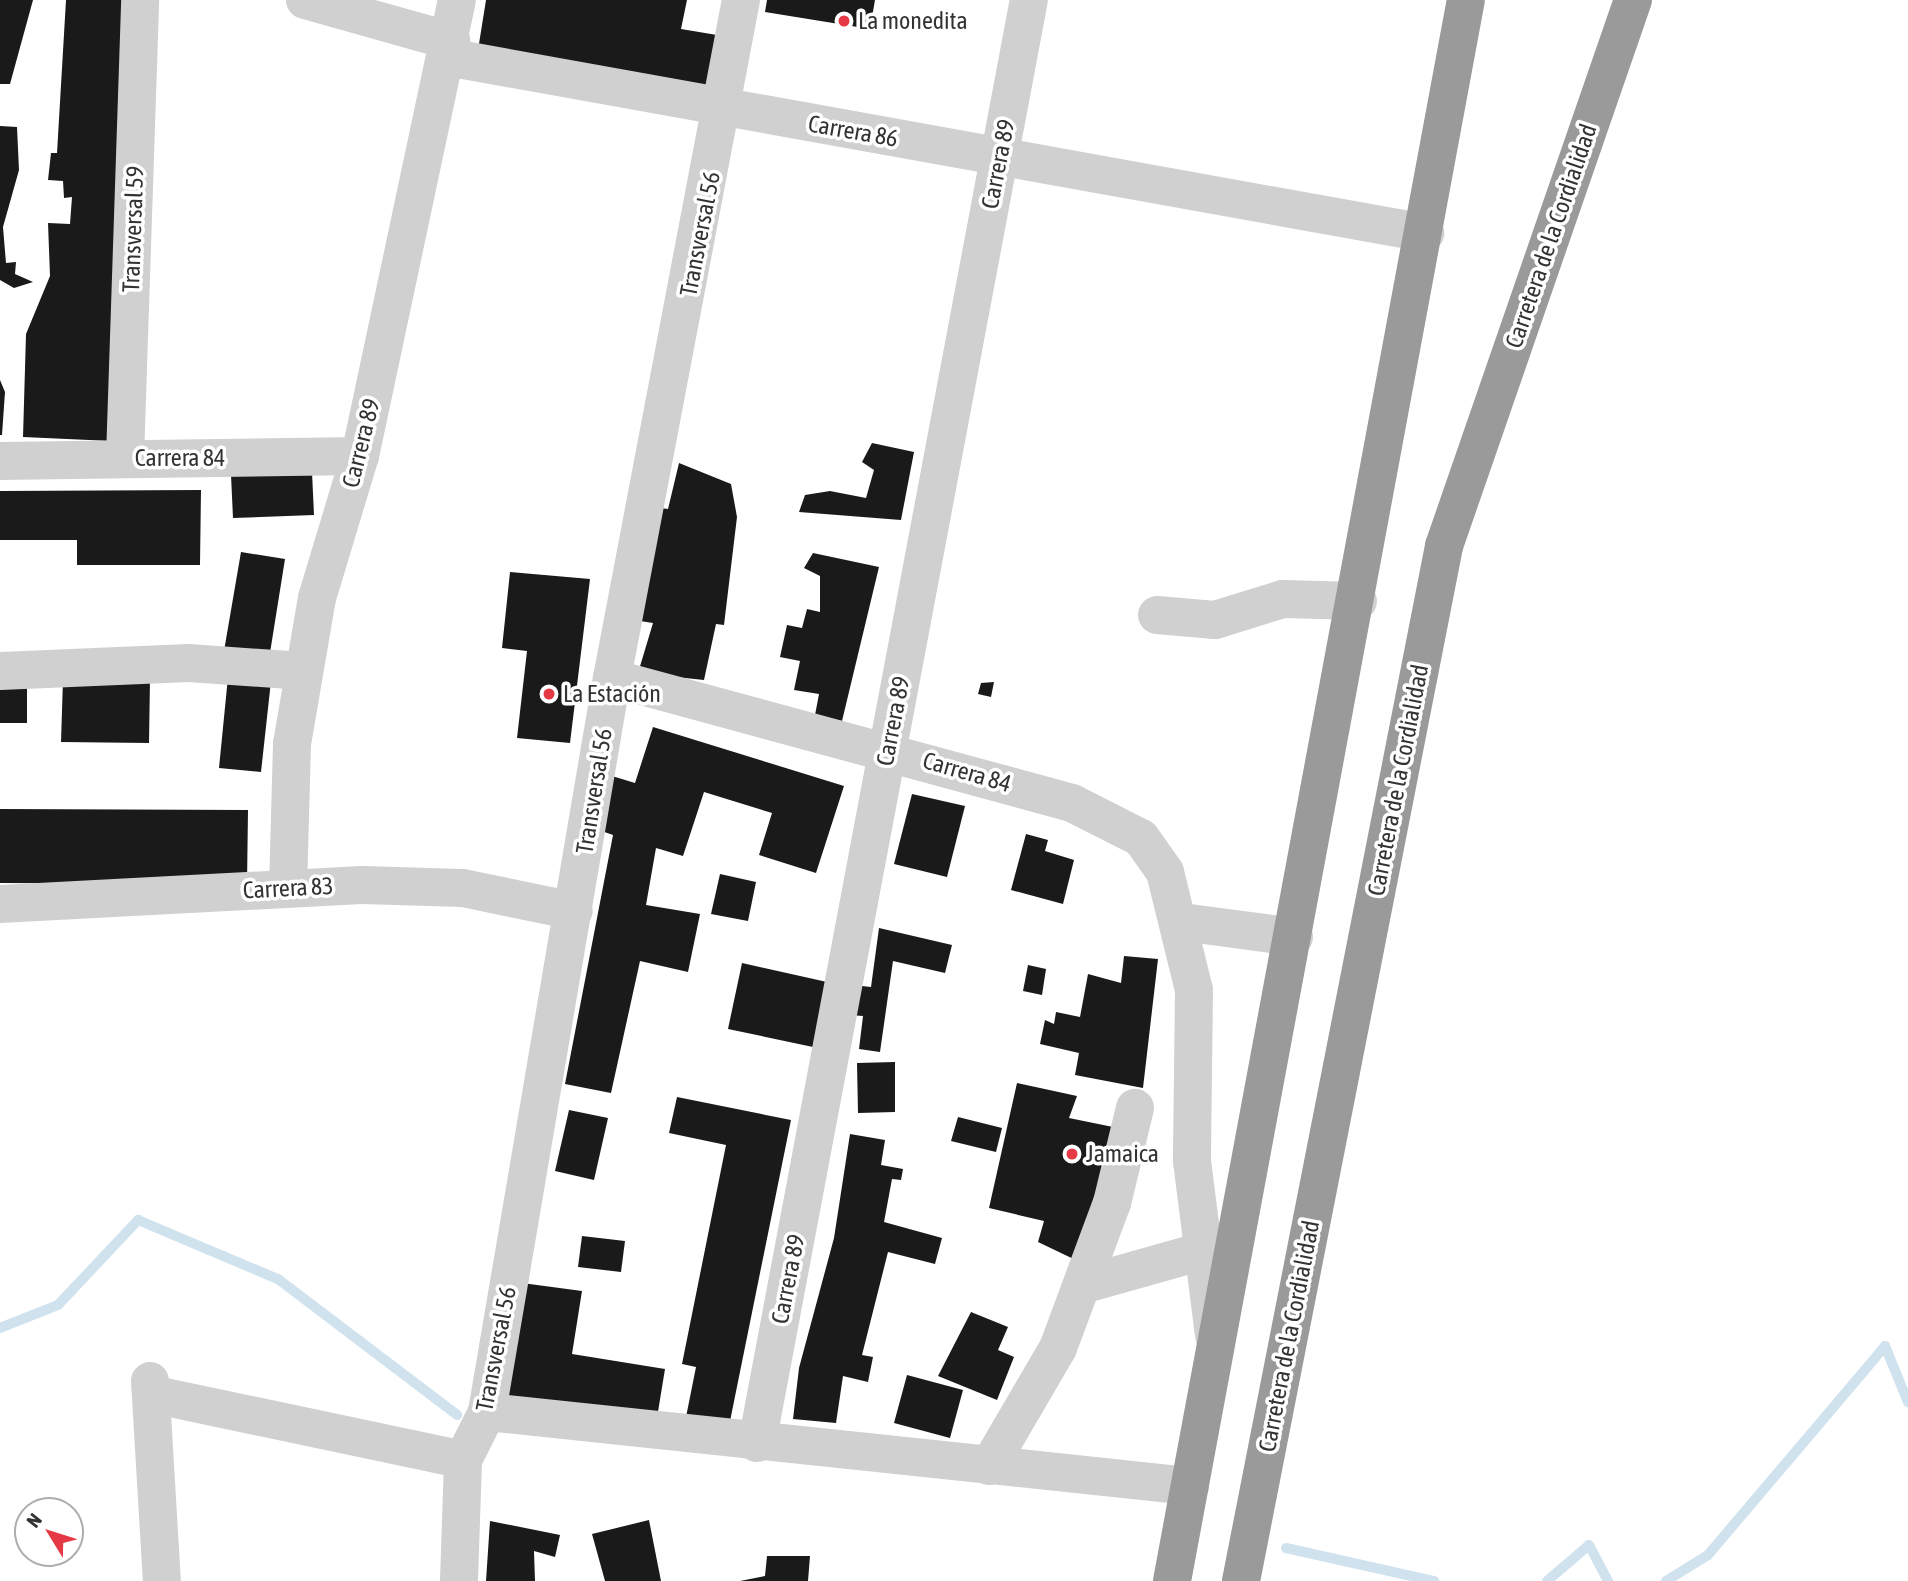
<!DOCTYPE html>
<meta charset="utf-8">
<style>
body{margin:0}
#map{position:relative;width:1908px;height:1581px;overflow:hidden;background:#fff;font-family:"Asap Condensed",sans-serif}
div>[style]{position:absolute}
.stream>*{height:10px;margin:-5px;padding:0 5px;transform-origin:5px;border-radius:5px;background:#cfe2ee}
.building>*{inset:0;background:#1a1a1a}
.minor>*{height:38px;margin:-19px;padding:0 19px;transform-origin:19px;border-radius:19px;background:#d0d0d0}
.highway>*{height:38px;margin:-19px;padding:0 19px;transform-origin:19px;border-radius:19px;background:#9a9a9a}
.dots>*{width:19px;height:19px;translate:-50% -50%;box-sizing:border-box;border:4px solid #fff;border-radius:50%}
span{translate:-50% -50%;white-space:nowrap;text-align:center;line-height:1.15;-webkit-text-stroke:7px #fff;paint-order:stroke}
.poi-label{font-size:24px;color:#333}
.left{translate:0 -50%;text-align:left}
.street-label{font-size:24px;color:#333}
.north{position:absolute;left:14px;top:1497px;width:70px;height:70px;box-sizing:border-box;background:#fff;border:2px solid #adadad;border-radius:50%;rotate:308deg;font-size:19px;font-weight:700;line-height:28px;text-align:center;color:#333}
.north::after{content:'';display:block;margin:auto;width:24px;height:32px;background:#e63946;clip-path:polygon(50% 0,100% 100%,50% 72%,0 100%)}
</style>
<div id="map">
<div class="stream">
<i style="left:0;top:1328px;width:62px;rotate:-21.6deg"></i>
<i style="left:58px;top:1305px;width:117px;rotate:-46.7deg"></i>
<i style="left:138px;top:1220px;width:152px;rotate:22.9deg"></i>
<i style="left:278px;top:1279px;width:225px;rotate:37.2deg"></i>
<i style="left:1286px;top:1548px;width:152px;rotate:12.6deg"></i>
<i style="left:1547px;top:1581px;width:55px;rotate:-40.6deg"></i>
<i style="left:1589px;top:1545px;width:41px;rotate:62.2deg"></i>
<i style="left:1666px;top:1581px;width:49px;rotate:-31.8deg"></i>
<i style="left:1708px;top:1555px;width:274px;rotate:-49.7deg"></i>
<i style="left:1885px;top:1346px;width:61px;rotate:67.7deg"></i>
</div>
<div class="building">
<i style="clip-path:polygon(0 0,33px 0,10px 84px,0 84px)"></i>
<i style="clip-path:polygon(66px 0,126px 0,111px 441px,23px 437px,26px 334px,50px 276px,48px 223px,70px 224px,72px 197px,64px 198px,63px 181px,48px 180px,51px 153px,57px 153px)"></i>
<i style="clip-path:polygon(486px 0,687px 0,681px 29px,717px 35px,709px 88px,478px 50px)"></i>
<i style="clip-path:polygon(767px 0,875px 0,870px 29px,765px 12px)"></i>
<i style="clip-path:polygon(0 126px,17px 127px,19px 170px,3px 227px,6px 263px,16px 262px,15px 274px,33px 282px,14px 288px,0 280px)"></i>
<i style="clip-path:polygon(0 380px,5px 392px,2px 435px,0 435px)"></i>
<i style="clip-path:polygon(872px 443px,914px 452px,901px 520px,799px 512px,805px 495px,830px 491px,866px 498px,874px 470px,862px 462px)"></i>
<i style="clip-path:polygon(679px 463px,731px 484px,737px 517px,724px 625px,716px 624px,704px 680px,638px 673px,653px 623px,640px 621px,653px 507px,668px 509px)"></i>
<i style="clip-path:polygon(312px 472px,314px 515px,233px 518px,231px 475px)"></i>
<i style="clip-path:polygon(201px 490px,200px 565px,77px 565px,77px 540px,0 540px,0 491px)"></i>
<i style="clip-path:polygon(241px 552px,285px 559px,269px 659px,224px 651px)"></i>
<i style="clip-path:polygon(813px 553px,879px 567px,842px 721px,815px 715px,819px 694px,794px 690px,800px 661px,780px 657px,787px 625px,802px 628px,807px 609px,820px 612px,820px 576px,804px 568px)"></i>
<i style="clip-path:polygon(510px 572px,590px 579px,570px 743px,517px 738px,527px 651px,502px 648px)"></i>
<i style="clip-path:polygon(0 677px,27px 678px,27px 723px,0 723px)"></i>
<i style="clip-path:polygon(228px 677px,271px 681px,261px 772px,219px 768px)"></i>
<i style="clip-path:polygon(63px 678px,150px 678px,149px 743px,61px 742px)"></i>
<i style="clip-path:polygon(994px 682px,991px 697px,978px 694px,981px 683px)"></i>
<i style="clip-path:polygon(653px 727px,844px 786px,816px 873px,759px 855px,772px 813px,704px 792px,683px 856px,656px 848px,646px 905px,700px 914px,688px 972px,640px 961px,611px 1093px,565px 1084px,613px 835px,596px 829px,612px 776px,635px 783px)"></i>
<i style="clip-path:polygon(912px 794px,965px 806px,947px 877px,894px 864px)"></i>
<i style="clip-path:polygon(0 809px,248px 810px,247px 884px,0 883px)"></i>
<i style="clip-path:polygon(1026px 834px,1048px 840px,1045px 851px,1074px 860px,1063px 904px,1011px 890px)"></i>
<i style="clip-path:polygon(720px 874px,756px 882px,748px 921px,711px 914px)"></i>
<i style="clip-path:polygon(879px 928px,952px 945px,945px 973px,893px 961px,880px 1052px,859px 1049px,863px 1016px,849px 1015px,853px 985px,871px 987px)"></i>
<i style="clip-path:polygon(1124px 956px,1158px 959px,1143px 1088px,1075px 1075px,1079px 1053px,1040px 1044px,1045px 1020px,1054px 1024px,1056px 1012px,1080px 1017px,1088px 974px,1121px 983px)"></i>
<i style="clip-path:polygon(742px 963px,827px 982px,813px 1047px,728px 1029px)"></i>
<i style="clip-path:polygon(1028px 965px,1046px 969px,1042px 995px,1023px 991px)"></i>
<i style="clip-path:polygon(895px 1062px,895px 1112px,858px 1113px,857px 1063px)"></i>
<i style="clip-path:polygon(1017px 1083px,1077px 1096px,1069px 1118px,1113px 1127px,1084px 1264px,1038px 1242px,1044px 1221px,989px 1208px)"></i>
<i style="clip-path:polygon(677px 1097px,791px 1120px,727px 1436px,684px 1427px,696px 1367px,682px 1364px,726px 1145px,669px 1133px)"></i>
<i style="clip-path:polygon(569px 1110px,608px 1118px,594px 1180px,555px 1171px)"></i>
<i style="clip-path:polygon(958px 1117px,1002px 1128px,996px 1152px,951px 1141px)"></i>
<i style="clip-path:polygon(850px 1134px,885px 1140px,881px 1165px,903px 1169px,901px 1180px,892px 1179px,884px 1222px,942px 1238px,935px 1264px,888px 1252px,862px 1355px,873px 1357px,868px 1382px,843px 1376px,836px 1423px,793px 1419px,799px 1368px,834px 1238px)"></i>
<i style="clip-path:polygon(582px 1236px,625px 1241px,621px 1272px,578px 1267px)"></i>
<i style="clip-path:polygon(522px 1283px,582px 1291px,572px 1354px,665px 1369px,656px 1424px,504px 1401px)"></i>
<i style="clip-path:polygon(971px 1312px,1008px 1327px,998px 1350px,1014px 1357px,997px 1400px,938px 1376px)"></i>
<i style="clip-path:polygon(907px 1375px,963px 1390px,950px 1438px,894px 1423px)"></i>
<i style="clip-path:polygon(649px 1520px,661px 1581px,605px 1581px,592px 1534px)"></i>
<i style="clip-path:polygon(490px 1521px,560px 1535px,555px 1557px,534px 1551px,535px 1581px,486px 1581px)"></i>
<i style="clip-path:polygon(767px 1556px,810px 1556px,808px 1581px,740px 1581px,765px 1576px)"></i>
</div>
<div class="minor">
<i style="left:305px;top:0;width:152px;rotate:15.7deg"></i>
<i style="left:451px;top:41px;width:16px;rotate:104deg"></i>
<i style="left:447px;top:57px;width:994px;rotate:10.2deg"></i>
<i style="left:125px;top:458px;width:458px;rotate:-88.1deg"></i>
<i style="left:0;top:461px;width:360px;rotate:-0.8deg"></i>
<i style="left:1157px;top:615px;width:58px;rotate:4.9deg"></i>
<i style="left:1215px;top:620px;width:71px;rotate:-17.2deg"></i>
<i style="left:1283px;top:599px;width:75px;rotate:1.5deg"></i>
<i style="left:0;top:671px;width:189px;rotate:-2.4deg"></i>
<i style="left:189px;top:663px;width:115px;rotate:4deg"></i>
<i style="left:612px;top:678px;width:477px;rotate:15.2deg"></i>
<i style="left:1072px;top:803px;width:77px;rotate:26.9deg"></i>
<i style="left:1141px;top:838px;width:42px;rotate:54.8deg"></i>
<i style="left:1165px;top:872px;width:122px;rotate:76.2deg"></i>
<i style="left:1194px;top:990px;width:171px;rotate:90.7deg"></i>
<i style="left:1192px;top:1161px;width:176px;rotate:82.8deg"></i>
<i style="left:288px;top:888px;width:144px;rotate:-88.4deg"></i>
<i style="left:292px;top:744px;width:148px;rotate:-80.3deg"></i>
<i style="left:317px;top:598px;width:148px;rotate:-73.2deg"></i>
<i style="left:360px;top:456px;width:466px;rotate:-78deg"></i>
<i style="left:0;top:904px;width:362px;rotate:-3deg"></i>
<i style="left:362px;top:885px;width:101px;rotate:1.7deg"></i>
<i style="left:463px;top:888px;width:113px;rotate:11.7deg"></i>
<i style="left:1182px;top:922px;width:113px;rotate:7.6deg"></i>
<i style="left:1082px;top:1285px;width:126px;rotate:-15.7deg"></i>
<i style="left:150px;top:1381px;width:200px;rotate:86.6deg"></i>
<i style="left:151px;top:1394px;width:319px;rotate:11.9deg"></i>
<i style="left:487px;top:1412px;width:707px;rotate:6.01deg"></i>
<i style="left:757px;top:1443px;width:1468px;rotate:-79.33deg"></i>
<i style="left:989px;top:1466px;width:137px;rotate:-59.7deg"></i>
<i style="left:1058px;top:1348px;width:155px;rotate:-69.6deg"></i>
<i style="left:1112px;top:1203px;width:98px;rotate:-76.4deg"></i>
<i style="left:459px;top:1581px;width:121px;rotate:-88.1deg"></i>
<i style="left:463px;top:1460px;width:54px;rotate:-63.4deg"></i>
<i style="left:487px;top:1412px;width:745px;rotate:-80.34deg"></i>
<i style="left:612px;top:678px;width:690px;rotate:-79.23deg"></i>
</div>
<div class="highway">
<i style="left:1172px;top:1581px;width:1608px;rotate:-79.47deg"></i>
<i style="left:1241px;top:1581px;width:1055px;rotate:-78.9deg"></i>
<i style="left:1444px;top:546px;width:578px;rotate:-70.91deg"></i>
</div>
<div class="dots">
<i style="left:844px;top:21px;background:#e63946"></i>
<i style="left:549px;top:694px;background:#e63946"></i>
<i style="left:1072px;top:1154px;background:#e63946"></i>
</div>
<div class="poi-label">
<span class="left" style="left:858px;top:21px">La monedita</span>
<span class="left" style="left:563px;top:694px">La Estación</span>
<span class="left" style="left:1086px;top:1154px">Jamaica</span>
</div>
<div class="street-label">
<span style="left:853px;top:131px;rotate:10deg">Carrera 86</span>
<span style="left:998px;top:164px;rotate:-79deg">Carrera 89</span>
<span style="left:133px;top:229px;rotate:-88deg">Transversal 59</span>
<span style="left:700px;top:234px;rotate:-79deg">Transversal 56</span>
<span style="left:1551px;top:236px;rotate:-71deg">Carretera de la Cordialidad</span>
<span style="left:361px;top:443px;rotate:-76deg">Carrera 89</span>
<span style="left:180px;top:458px">Carrera 84</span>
<span style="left:893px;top:721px;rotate:-79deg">Carrera 89</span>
<span style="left:967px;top:772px;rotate:16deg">Carrera 84</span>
<span style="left:1398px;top:780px;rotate:-79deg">Carretera de la Cordialidad</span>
<span style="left:594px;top:791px;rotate:-81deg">Transversal 56</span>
<span style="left:288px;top:888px;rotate:-3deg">Carrera 83</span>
<span style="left:788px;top:1279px;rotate:-79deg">Carrera 89</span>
<span style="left:1289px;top:1336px;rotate:-79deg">Carretera de la Cordialidad</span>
<span style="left:496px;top:1349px;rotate:-79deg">Transversal 56</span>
</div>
<div class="north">N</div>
</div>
